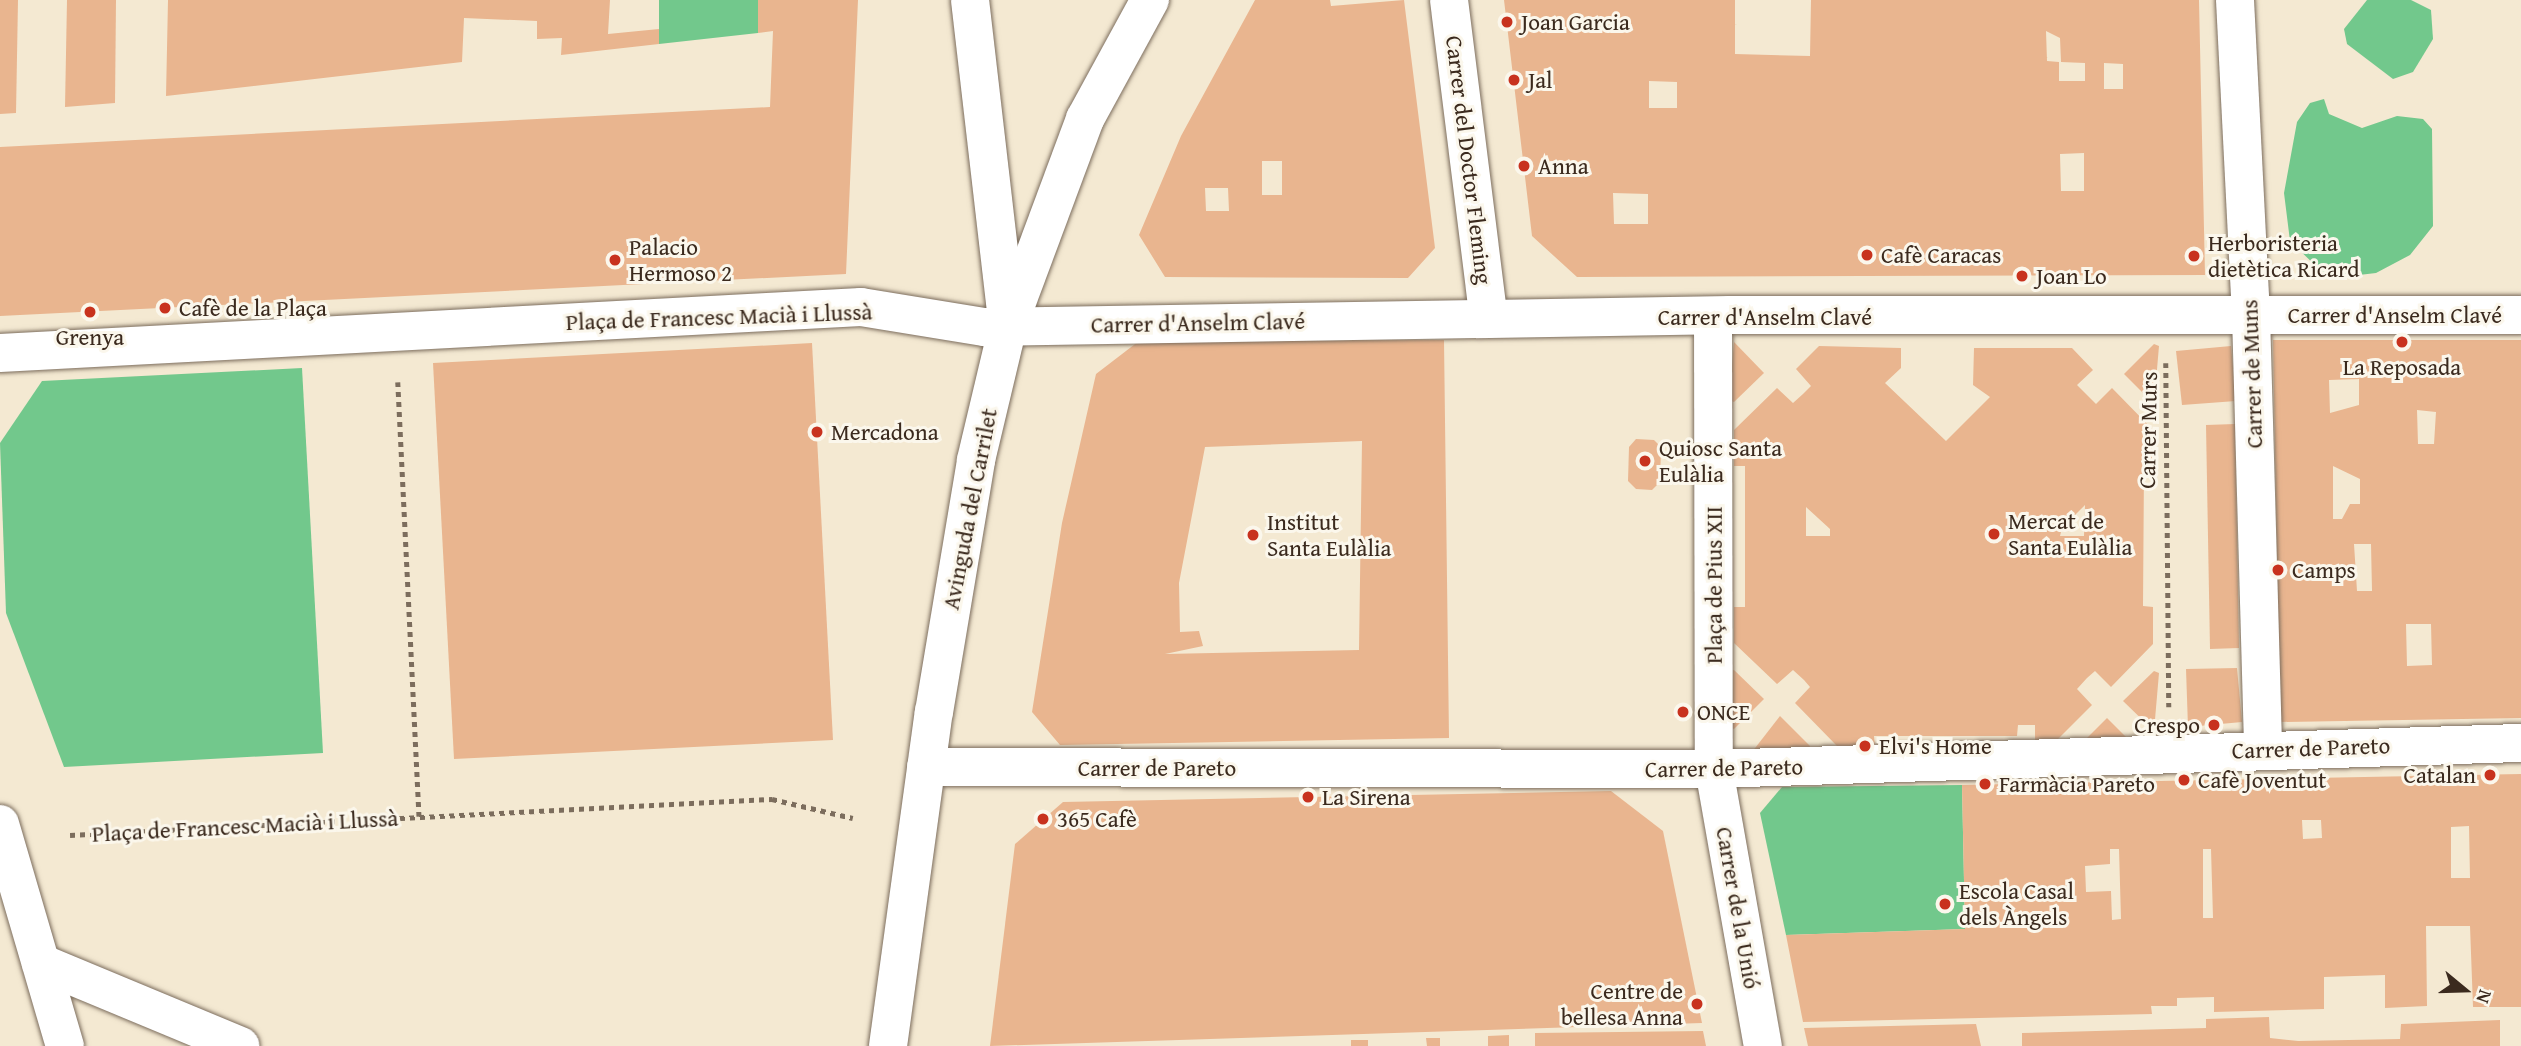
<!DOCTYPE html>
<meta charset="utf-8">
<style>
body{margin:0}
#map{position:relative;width:2521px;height:1046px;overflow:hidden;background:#f4e9d2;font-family:"Gentium Book Plus",serif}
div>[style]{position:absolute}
.green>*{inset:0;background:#72c88c}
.building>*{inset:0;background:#e9b58f}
.path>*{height:4.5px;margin-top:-2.25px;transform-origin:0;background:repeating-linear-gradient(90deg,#7c6d5d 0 5px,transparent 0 10px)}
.roads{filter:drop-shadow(0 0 2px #7c6d5d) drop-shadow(0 0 2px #7c6d5d)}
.pedestrian>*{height:38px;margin:-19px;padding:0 19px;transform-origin:19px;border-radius:19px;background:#fff}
.minor>*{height:38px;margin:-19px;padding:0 19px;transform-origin:19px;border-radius:19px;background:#fff}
.tertiary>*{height:38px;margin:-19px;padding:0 19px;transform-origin:19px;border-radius:19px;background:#fff}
.dots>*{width:19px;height:19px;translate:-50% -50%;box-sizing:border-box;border:4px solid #fbf7ec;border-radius:50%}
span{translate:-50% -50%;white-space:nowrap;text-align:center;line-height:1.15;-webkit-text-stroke:6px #fbf7ec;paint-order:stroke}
.poi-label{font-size:23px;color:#3b2a1e}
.left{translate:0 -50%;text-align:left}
.right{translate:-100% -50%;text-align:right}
.street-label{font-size:23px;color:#3b2a1e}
.north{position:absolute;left:2430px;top:955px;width:70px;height:70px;-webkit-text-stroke:5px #fbf7ec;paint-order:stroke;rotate:109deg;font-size:19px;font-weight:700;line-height:28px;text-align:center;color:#3b2a1e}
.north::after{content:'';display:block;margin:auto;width:24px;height:32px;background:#3b2a1e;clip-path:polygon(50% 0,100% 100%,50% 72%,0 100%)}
</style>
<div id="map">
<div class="green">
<i style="clip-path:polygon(659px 0,758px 0,758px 33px,659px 44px)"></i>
<i style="clip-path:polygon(2367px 0,2411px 0,2431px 10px,2433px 39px,2413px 72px,2393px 79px,2347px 44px,2344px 29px)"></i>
<i style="clip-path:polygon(2324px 99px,2329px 114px,2362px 128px,2397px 116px,2423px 119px,2432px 129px,2433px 226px,2410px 255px,2376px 273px,2342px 277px,2321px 271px,2290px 241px,2284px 193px,2297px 122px,2310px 103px)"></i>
<i style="clip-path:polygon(302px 368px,323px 753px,64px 767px,6px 613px,0 443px,42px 381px)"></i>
<i style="clip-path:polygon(1962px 785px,1965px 929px,1786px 935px,1760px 813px,1782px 787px)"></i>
</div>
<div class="building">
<i style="clip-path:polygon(0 0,18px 0,16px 113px,0 114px)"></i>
<i style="clip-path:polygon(67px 0,116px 0,115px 103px,65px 107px)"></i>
<i style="clip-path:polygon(168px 0,610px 0,608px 34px,659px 29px,659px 44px,561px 55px,562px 38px,537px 39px,537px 21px,464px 18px,462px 62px,166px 96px)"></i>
<i style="clip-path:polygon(758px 0,858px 0,846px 274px,0 316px,0 147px,770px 107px,773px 31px,758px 33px)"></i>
<i style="clip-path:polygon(evenodd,1255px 0,1330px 0,1331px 6px,1404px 0,1435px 248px,1408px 278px,1165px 277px,1139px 235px,1181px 136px,1255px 0,1262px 161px,1282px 161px,1282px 195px,1262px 195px,1262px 161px,1255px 0,1205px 188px,1228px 188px,1229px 211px,1206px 211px,1205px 188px)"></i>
<i style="clip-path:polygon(evenodd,1504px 0,1735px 0,1735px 54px,1810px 56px,1811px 0,2199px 0,2205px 275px,1577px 277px,1532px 236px,1504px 0,2046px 31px,2060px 38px,2061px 62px,2085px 63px,2085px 81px,2059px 81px,2059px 62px,2047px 61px,2046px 31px,1504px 0,2104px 63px,2123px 64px,2123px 89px,2104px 89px,2104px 63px,1504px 0,1649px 81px,1677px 82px,1677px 108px,1649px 108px,1649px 81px,1504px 0,2084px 153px,2084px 191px,2061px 191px,2060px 154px,2084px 153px,1504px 0,1613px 193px,1648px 194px,1648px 224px,1614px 224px,1613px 193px)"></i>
<i style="clip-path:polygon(evenodd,1444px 340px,1449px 738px,1060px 745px,1032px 712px,1062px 523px,1096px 374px,1139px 341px,1444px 340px,1362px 441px,1359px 650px,1165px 654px,1203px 646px,1199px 631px,1180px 632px,1179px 583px,1205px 447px,1362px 441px)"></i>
<i style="clip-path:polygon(evenodd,2273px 340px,2521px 340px,2521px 718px,2280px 722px,2273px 340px,2359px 379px,2359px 405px,2330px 413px,2329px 380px,2359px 379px,2273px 340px,2417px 410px,2436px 412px,2434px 444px,2418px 444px,2417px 410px,2273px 340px,2333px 466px,2360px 479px,2360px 504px,2350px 504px,2342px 519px,2333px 519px,2333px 466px,2273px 340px,2354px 544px,2371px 544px,2372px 591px,2357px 591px,2354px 544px,2273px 340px,2406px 624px,2431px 624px,2432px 665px,2407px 666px,2406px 624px)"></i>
<i style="clip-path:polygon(1734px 342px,1764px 373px,1734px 402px,1729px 400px)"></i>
<i style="clip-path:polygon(812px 343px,833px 740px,454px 759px,433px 363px)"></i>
<i style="clip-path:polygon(2154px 344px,2159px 346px,2154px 404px,2124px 374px)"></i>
<i style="clip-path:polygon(evenodd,1819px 346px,1901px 348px,1901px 368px,1885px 383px,1946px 441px,1990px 397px,1973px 385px,1974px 348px,2072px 348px,2093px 370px,2077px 385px,2096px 404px,2112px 388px,2154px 431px,2153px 467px,2144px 467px,2143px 606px,2153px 607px,2153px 644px,2111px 687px,2095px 671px,2087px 678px,2077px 689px,2092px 705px,2049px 748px,2035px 747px,2035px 725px,2018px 725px,2017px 736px,1874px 736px,1875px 746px,1837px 746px,1795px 703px,1810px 687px,1804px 680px,1793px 670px,1777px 684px,1734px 643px,1734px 607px,1745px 607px,1745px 466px,1734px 466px,1734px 430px,1777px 388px,1793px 403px,1803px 394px,1811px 386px,1796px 369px,1819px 346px,2085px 505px,2084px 536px,2060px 536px,2062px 528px,2085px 505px,1819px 346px,1806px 507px,1830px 529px,1830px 536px,1806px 536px,1806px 507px)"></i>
<i style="clip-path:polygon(2231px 346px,2236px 401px,2182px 405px,2176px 351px)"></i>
<i style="clip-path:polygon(2235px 424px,2239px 648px,2210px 649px,2206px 425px)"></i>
<i style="clip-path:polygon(1636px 439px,1654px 440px,1661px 447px,1660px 482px,1652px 490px,1636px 489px,1628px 481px,1629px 447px)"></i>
<i style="clip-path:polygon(2237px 668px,2242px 722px,2188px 727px,2186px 669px)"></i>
<i style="clip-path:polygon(1734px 670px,1764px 699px,1734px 729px,1728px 727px,1728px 671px)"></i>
<i style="clip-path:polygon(2154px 671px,2159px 673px,2154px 731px,2123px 701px)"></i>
<i style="clip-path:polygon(1676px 706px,1690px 706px,1690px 719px,1676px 719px)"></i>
<i style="clip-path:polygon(1780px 716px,1810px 746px,1808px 751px,1752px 752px)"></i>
<i style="clip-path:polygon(2107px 718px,2134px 745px,2081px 744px)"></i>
<i style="clip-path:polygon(evenodd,2521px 774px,2521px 1007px,2473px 1007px,2470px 926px,2426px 926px,2427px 1006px,2385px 1008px,2385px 975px,2324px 977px,2324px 1009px,2214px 1012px,2214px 997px,2177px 998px,2177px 1006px,2151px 1006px,2152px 1014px,1803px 1022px,1786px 935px,1965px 929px,1962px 785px,2521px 774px,2302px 820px,2321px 820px,2322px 838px,2303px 839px,2302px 820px,2521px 774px,2469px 826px,2470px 878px,2451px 878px,2451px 827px,2469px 826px,2521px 774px,2110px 849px,2119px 849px,2121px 919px,2112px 920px,2111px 891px,2086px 892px,2085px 866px,2110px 864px,2110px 849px,2521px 774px,2203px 849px,2211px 849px,2213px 918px,2203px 918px,2203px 849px)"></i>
<i style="clip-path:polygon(1611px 791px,1663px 831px,1702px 1023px,990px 1046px,1015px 844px,1063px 802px)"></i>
<i style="clip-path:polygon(2269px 1017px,2270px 1038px,2298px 1041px,2400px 1039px,2401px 1024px,2500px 1020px,2500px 1046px,2022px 1046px,2022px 1033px,2206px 1028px,2206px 1019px)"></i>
<i style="clip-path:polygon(1976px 1024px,1981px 1046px,1808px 1046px,1804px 1028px)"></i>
<i style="clip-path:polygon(1703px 1031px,1706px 1046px,1535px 1046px,1535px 1033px)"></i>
<i style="clip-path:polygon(1509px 1035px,1509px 1046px,1488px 1046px,1488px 1036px)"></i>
<i style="clip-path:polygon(1426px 1038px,1440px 1038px,1440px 1046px,1427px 1046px)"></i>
<i style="clip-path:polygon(1351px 1040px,1368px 1040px,1368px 1046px,1351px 1046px)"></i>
</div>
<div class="path">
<i style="left:2166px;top:363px;width:344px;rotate:89.5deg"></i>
<i style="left:398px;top:382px;width:435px;rotate:87.2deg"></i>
<i style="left:70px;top:835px;width:703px;rotate:-2.94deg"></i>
<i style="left:772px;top:799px;width:83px;rotate:13.2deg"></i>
</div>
<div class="roads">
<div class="pedestrian">
<i style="left:2251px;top:315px;width:434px;rotate:88.4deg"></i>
<i style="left:1713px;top:316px;width:453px;rotate:89.9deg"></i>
<i style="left:1714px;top:769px;width:807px;rotate:-1.85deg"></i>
<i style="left:0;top:353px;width:862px;rotate:-3.06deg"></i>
<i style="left:861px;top:307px;width:126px;rotate:9.2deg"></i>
<i style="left:985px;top:327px;width:745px;rotate:-0.92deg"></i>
<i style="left:1730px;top:315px;width:791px"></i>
</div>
<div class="minor">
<i style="left:970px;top:0;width:328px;rotate:83.4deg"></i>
<i style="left:1449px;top:0;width:321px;rotate:82.9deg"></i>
<i style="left:2235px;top:0;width:315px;rotate:87.1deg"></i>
<i style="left:926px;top:767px;width:788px;rotate:0.15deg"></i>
<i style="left:1714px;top:769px;width:281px;rotate:80deg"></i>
<i style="left:0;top:824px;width:231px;rotate:73.7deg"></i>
<i style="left:41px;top:963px;width:216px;rotate:22.6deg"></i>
</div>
<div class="tertiary">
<i style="left:888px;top:1046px;width:337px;rotate:-82.2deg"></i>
<i style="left:934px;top:712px;width:255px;rotate:-80.5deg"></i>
<i style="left:976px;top:460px;width:138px;rotate:-76.6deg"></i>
<i style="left:1008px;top:326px;width:221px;rotate:-69.6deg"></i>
<i style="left:1085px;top:119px;width:136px;rotate:-61.4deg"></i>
</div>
</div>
<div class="dots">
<i style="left:1507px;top:22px;background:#c8321e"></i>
<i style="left:1514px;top:80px;background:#c8321e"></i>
<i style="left:1524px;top:166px;background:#c8321e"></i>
<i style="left:1867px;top:255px;background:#c8321e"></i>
<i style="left:2194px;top:256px;background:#c8321e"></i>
<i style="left:615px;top:260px;background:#c8321e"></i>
<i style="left:2022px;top:276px;background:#c8321e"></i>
<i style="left:165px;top:308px;background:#c8321e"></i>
<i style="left:90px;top:312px;background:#c8321e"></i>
<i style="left:2402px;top:342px;background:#c8321e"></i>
<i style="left:817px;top:432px;background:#c8321e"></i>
<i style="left:1645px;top:461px;background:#c8321e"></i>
<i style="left:1994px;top:534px;background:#c8321e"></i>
<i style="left:1253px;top:535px;background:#c8321e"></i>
<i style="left:2278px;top:570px;background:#c8321e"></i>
<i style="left:1683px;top:712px;background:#c8321e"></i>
<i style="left:2214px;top:725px;background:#c8321e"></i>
<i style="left:1865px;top:746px;background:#c8321e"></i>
<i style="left:2490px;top:775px;background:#c8321e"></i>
<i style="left:2184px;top:780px;background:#c8321e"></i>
<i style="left:1985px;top:784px;background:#c8321e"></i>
<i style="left:1308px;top:797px;background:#c8321e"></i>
<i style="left:1043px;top:819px;background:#c8321e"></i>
<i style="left:1945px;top:904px;background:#c8321e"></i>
<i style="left:1697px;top:1004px;background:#c8321e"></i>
</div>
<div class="poi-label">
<span class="left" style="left:1521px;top:22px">Joan Garcia</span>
<span class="left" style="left:1528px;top:80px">Jal</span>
<span class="left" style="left:1538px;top:166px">Anna</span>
<span class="left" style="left:2208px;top:256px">Herboristeria<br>dietètica Ricard</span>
<span class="left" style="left:629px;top:260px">Palacio<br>Hermoso 2</span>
<span class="left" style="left:1881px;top:255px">Cafè Caracas</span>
<span class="left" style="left:2036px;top:276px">Joan Lo</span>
<span class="left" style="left:179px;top:308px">Cafè de la Plaça</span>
<span style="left:90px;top:337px">Grenya</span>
<span style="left:2402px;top:367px">La Reposada</span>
<span class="left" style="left:831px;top:432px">Mercadona</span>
<span class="left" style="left:1659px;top:461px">Quiosc Santa<br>Eulàlia</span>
<span class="left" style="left:2008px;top:534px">Mercat de<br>Santa Eulàlia</span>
<span class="left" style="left:1267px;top:535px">Institut<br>Santa Eulàlia</span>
<span class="left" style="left:2292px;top:570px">Camps</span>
<span class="left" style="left:1697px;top:712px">ONCE</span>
<span class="right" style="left:2200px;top:725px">Crespo</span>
<span class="left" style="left:1879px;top:746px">Elvi's Home</span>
<span class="right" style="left:2476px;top:775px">Catalan</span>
<span class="left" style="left:2198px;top:780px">Cafè Joventut</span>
<span class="left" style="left:1999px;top:784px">Farmàcia Pareto</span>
<span class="left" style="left:1322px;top:797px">La Sirena</span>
<span class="left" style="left:1057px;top:819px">365 Cafè</span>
<span class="left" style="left:1959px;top:904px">Escola Casal<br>dels Àngels</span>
<span class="right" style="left:1683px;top:1004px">Centre de<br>bellesa Anna</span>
</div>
<div class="street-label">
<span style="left:1469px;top:160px;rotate:83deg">Carrer del Doctor Fleming</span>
<span style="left:2395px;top:315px">Carrer d'Anselm Clavé</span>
<span style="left:719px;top:317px;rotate:-2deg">Plaça de Francesc Macià i Llussà</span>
<span style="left:1765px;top:317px">Carrer d'Anselm Clavé</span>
<span style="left:1198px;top:323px;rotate:-1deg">Carrer d'Anselm Clavé</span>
<span style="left:2252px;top:374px;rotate:-92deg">Carrer de Muns</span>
<span style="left:2148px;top:430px;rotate:-89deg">Carrer Murs</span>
<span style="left:970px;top:509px;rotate:-79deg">Avinguda del Carrilet</span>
<span style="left:1714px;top:585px;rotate:-90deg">Plaça de Pius XII</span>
<span style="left:2311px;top:748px;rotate:-2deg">Carrer de Pareto</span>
<span style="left:1157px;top:768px">Carrer de Pareto</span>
<span style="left:1724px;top:768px;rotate:-1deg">Carrer de Pareto</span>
<span style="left:245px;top:826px;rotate:-3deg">Plaça de Francesc Macià i Llussà</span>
<span style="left:1738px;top:908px;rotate:80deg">Carrer de la Unió</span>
</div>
<div class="north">N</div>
</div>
